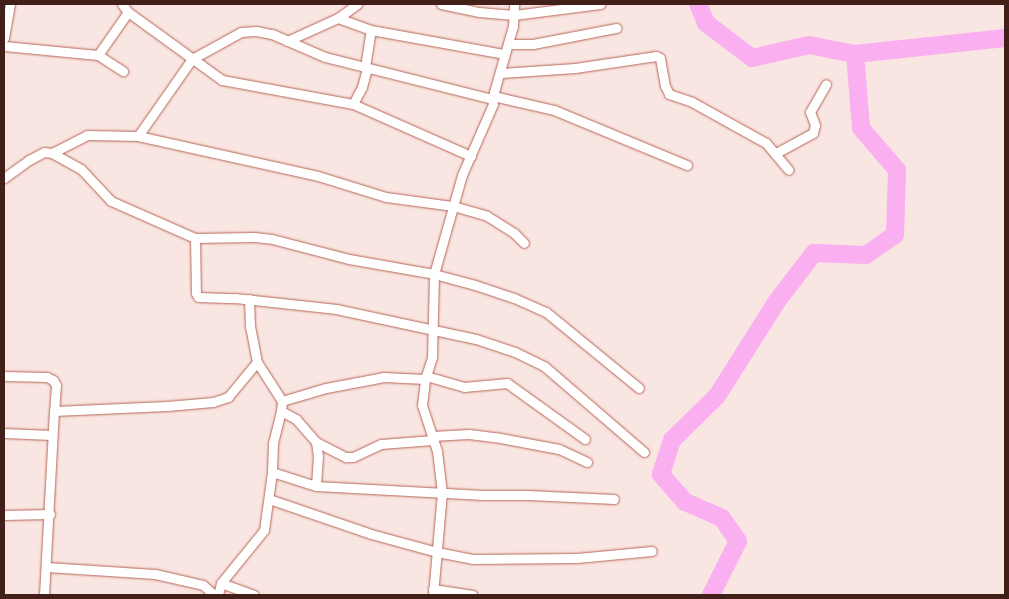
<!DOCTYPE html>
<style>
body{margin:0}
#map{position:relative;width:1009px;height:599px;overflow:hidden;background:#f9e5e1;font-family:"Noto Serif",serif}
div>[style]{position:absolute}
.river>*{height:18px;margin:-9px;padding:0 9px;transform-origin:9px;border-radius:9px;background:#faaff0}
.roads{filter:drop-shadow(0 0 1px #b76455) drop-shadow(0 0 1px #b76455)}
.minor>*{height:9px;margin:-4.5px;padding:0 4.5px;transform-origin:4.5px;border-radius:4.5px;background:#fff}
span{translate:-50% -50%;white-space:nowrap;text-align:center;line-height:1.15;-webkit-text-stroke:4px #fff;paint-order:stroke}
.frame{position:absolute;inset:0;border:5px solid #421f19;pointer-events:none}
</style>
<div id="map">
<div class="river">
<i style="left:698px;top:4px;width:21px;rotate:67deg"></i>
<i style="left:706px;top:23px;width:58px;rotate:37.3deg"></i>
<i style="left:752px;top:58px;width:58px;rotate:-12.8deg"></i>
<i style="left:809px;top:45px;width:47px;rotate:11.1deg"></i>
<i style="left:855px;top:54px;width:151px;rotate:-6.1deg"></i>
<i style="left:711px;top:595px;width:60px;rotate:-63.4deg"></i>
<i style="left:738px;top:541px;width:28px;rotate:-125deg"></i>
<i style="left:722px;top:518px;width:40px;rotate:-156.6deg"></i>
<i style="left:685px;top:502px;width:37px;rotate:-131deg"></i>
<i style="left:661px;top:474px;width:36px;rotate:-72deg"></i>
<i style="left:672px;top:440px;width:63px;rotate:-44.4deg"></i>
<i style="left:717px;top:396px;width:112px;rotate:-57.7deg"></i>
<i style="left:777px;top:301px;width:61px;rotate:-52.4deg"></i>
<i style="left:814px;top:253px;width:52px;rotate:2.2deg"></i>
<i style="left:866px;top:255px;width:35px;rotate:-35deg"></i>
<i style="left:895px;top:235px;width:65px;rotate:-88.2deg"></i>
<i style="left:897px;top:170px;width:55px;rotate:-130.6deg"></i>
<i style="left:861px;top:128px;width:74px;rotate:-94.6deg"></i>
</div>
<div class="roads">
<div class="minor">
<i style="left:122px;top:4px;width:10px;rotate:53deg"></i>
<i style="left:128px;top:12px;width:116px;rotate:35.9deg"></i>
<i style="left:222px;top:80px;width:133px;rotate:10.4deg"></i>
<i style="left:353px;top:104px;width:129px;rotate:23.8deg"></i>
<i style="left:441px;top:4px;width:39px;rotate:12deg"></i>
<i style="left:479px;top:12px;width:35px;rotate:5deg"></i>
<i style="left:514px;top:15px;width:87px;rotate:-7.3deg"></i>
<i style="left:338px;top:18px;width:35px;rotate:20deg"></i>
<i style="left:371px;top:30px;width:136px;rotate:10.2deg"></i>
<i style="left:4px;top:38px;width:35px;rotate:-80deg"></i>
<i style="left:287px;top:41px;width:56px;rotate:-24.3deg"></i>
<i style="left:338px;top:18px;width:24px;rotate:-36deg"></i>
<i style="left:508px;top:44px;width:25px"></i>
<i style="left:533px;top:44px;width:85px;rotate:-10.9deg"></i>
<i style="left:4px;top:46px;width:94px;rotate:5.5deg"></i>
<i style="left:98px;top:55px;width:30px;rotate:33deg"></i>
<i style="left:98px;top:55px;width:52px;rotate:-55.1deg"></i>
<i style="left:365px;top:67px;width:37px;rotate:-81deg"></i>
<i style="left:501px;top:73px;width:74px;rotate:-3.9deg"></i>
<i style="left:575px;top:68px;width:82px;rotate:-8.4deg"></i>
<i style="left:656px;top:56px;width:4px;rotate:27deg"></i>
<i style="left:660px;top:58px;width:28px;rotate:80deg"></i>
<i style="left:665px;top:86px;width:9px;rotate:63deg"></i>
<i style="left:669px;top:94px;width:24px;rotate:19deg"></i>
<i style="left:692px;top:102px;width:85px;rotate:29deg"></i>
<i style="left:766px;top:143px;width:35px;rotate:50deg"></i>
<i style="left:493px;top:96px;width:63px;rotate:12.9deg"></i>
<i style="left:554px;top:110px;width:144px;rotate:22.5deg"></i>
<i style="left:353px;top:104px;width:19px;rotate:-62deg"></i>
<i style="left:362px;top:87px;width:20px;rotate:-75deg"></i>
<i style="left:138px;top:136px;width:184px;rotate:12.5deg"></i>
<i style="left:318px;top:176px;width:71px;rotate:17.2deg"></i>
<i style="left:386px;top:197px;width:68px;rotate:7.7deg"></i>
<i style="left:453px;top:206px;width:35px;rotate:16deg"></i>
<i style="left:487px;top:216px;width:32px;rotate:32deg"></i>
<i style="left:514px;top:233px;width:14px;rotate:45deg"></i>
<i style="left:52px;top:153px;width:39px;rotate:-27deg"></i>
<i style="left:87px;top:135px;width:51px;rotate:1.1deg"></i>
<i style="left:138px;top:136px;width:94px;rotate:-55deg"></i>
<i style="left:192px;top:59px;width:56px;rotate:-28.9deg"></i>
<i style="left:241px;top:32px;width:15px;rotate:-4deg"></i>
<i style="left:256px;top:31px;width:16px;rotate:11deg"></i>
<i style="left:272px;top:34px;width:58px;rotate:23.5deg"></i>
<i style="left:325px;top:57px;width:172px;rotate:14.1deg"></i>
<i style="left:776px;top:153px;width:42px;rotate:-28.4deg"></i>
<i style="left:813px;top:133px;width:8px;rotate:-76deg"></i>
<i style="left:815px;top:125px;width:14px;rotate:-111deg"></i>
<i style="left:810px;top:112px;width:32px;rotate:-60deg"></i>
<i style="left:4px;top:178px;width:31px;rotate:-36deg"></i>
<i style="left:29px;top:160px;width:17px;rotate:-28deg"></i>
<i style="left:44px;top:152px;width:8px;rotate:7deg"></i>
<i style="left:52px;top:153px;width:33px;rotate:29deg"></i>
<i style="left:81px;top:169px;width:44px;rotate:46.8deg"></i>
<i style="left:111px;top:201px;width:92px;rotate:23.8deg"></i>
<i style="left:195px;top:238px;width:59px;rotate:-1deg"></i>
<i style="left:254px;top:237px;width:18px;rotate:6deg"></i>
<i style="left:272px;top:239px;width:80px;rotate:14.6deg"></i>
<i style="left:349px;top:259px;width:86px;rotate:10deg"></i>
<i style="left:434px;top:274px;width:42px;rotate:15deg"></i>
<i style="left:475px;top:285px;width:41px;rotate:18.4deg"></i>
<i style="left:514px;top:298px;width:35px;rotate:24deg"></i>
<i style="left:546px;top:312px;width:120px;rotate:39.3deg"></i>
<i style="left:195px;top:238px;width:55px;rotate:89deg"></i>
<i style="left:196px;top:293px;width:4px;rotate:63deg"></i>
<i style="left:198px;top:297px;width:37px;rotate:2deg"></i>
<i style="left:235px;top:298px;width:102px;rotate:6.2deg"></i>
<i style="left:336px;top:309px;width:143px;rotate:12.1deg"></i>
<i style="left:476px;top:339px;width:41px;rotate:18.4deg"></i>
<i style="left:515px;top:352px;width:32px;rotate:26deg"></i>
<i style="left:544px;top:366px;width:132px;rotate:40.7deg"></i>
<i style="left:4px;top:376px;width:43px;rotate:1.3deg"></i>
<i style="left:47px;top:377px;width:7px;rotate:27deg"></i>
<i style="left:53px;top:380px;width:6px;rotate:59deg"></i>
<i style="left:56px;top:385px;width:26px;rotate:94deg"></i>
<i style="left:54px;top:411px;width:113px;rotate:-2.5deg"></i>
<i style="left:167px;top:406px;width:46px;rotate:-5deg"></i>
<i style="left:213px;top:402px;width:16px;rotate:-18deg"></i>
<i style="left:228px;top:397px;width:45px;rotate:-50.4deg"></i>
<i style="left:426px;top:376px;width:40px;rotate:16deg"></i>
<i style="left:464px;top:387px;width:43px;rotate:-5.3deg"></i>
<i style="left:507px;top:383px;width:96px;rotate:35.7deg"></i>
<i style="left:282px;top:401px;width:46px;rotate:-16.5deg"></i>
<i style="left:326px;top:388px;width:59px;rotate:-10.7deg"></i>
<i style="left:384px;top:377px;width:41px;rotate:2.8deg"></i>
<i style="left:281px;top:411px;width:17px;rotate:28deg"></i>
<i style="left:296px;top:419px;width:30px;rotate:49deg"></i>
<i style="left:316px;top:442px;width:14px;rotate:82deg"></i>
<i style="left:318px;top:456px;width:30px;rotate:94deg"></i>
<i style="left:4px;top:433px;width:47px;rotate:2.4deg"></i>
<i style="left:432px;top:436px;width:37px;rotate:-3deg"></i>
<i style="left:469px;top:434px;width:26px;rotate:7deg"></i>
<i style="left:495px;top:437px;width:65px;rotate:10.6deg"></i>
<i style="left:559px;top:449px;width:31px;rotate:25deg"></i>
<i style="left:316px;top:442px;width:34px;rotate:27deg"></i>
<i style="left:346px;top:457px;width:7px"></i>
<i style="left:353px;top:457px;width:31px;rotate:-25deg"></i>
<i style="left:381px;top:444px;width:52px;rotate:-4.4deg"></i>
<i style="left:272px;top:472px;width:46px;rotate:17.7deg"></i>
<i style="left:316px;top:486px;width:167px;rotate:3.1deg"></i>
<i style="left:483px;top:495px;width:45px"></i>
<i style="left:528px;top:495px;width:86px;rotate:2.7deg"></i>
<i style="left:269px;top:499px;width:108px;rotate:18.9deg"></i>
<i style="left:371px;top:534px;width:68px;rotate:15.3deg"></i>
<i style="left:437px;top:552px;width:37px;rotate:11deg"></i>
<i style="left:473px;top:559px;width:104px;rotate:-0.6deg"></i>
<i style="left:577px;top:558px;width:75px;rotate:-5.3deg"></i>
<i style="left:4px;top:515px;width:46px;rotate:-1.2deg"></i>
<i style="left:47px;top:567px;width:108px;rotate:3.7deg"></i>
<i style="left:155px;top:574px;width:49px;rotate:12.9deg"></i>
<i style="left:203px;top:585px;width:15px;rotate:42deg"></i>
<i style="left:221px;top:583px;width:35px;rotate:20deg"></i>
<i style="left:433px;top:589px;width:40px;rotate:8.5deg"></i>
<i style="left:44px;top:595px;width:184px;rotate:-86.9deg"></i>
<i style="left:218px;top:595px;width:12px;rotate:-76deg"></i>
<i style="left:221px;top:583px;width:68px;rotate:-50.9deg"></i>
<i style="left:264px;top:530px;width:59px;rotate:-82.1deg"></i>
<i style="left:272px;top:472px;width:29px;rotate:-88deg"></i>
<i style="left:273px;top:443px;width:33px;rotate:-76deg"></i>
<i style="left:281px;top:411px;width:10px;rotate:-84deg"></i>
<i style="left:282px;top:401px;width:46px;rotate:-122.7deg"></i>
<i style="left:257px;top:362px;width:36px;rotate:-101deg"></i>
<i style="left:250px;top:327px;width:28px;rotate:-92deg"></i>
<i style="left:433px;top:595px;width:102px;rotate:-85deg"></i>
<i style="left:442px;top:493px;width:42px;rotate:-96.8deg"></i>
<i style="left:437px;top:451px;width:48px;rotate:-108.1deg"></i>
<i style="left:422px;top:405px;width:26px;rotate:-83deg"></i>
<i style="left:425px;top:379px;width:23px;rotate:-72deg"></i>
<i style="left:432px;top:357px;width:83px;rotate:-88.6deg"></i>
<i style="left:434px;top:274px;width:103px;rotate:-74.2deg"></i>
<i style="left:462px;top:175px;width:77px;rotate:-66.4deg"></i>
<i style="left:493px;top:104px;width:5px;rotate:-101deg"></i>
<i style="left:492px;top:99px;width:76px;rotate:-74deg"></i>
<i style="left:513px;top:26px;width:22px;rotate:-87deg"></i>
</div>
</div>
<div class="frame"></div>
</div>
